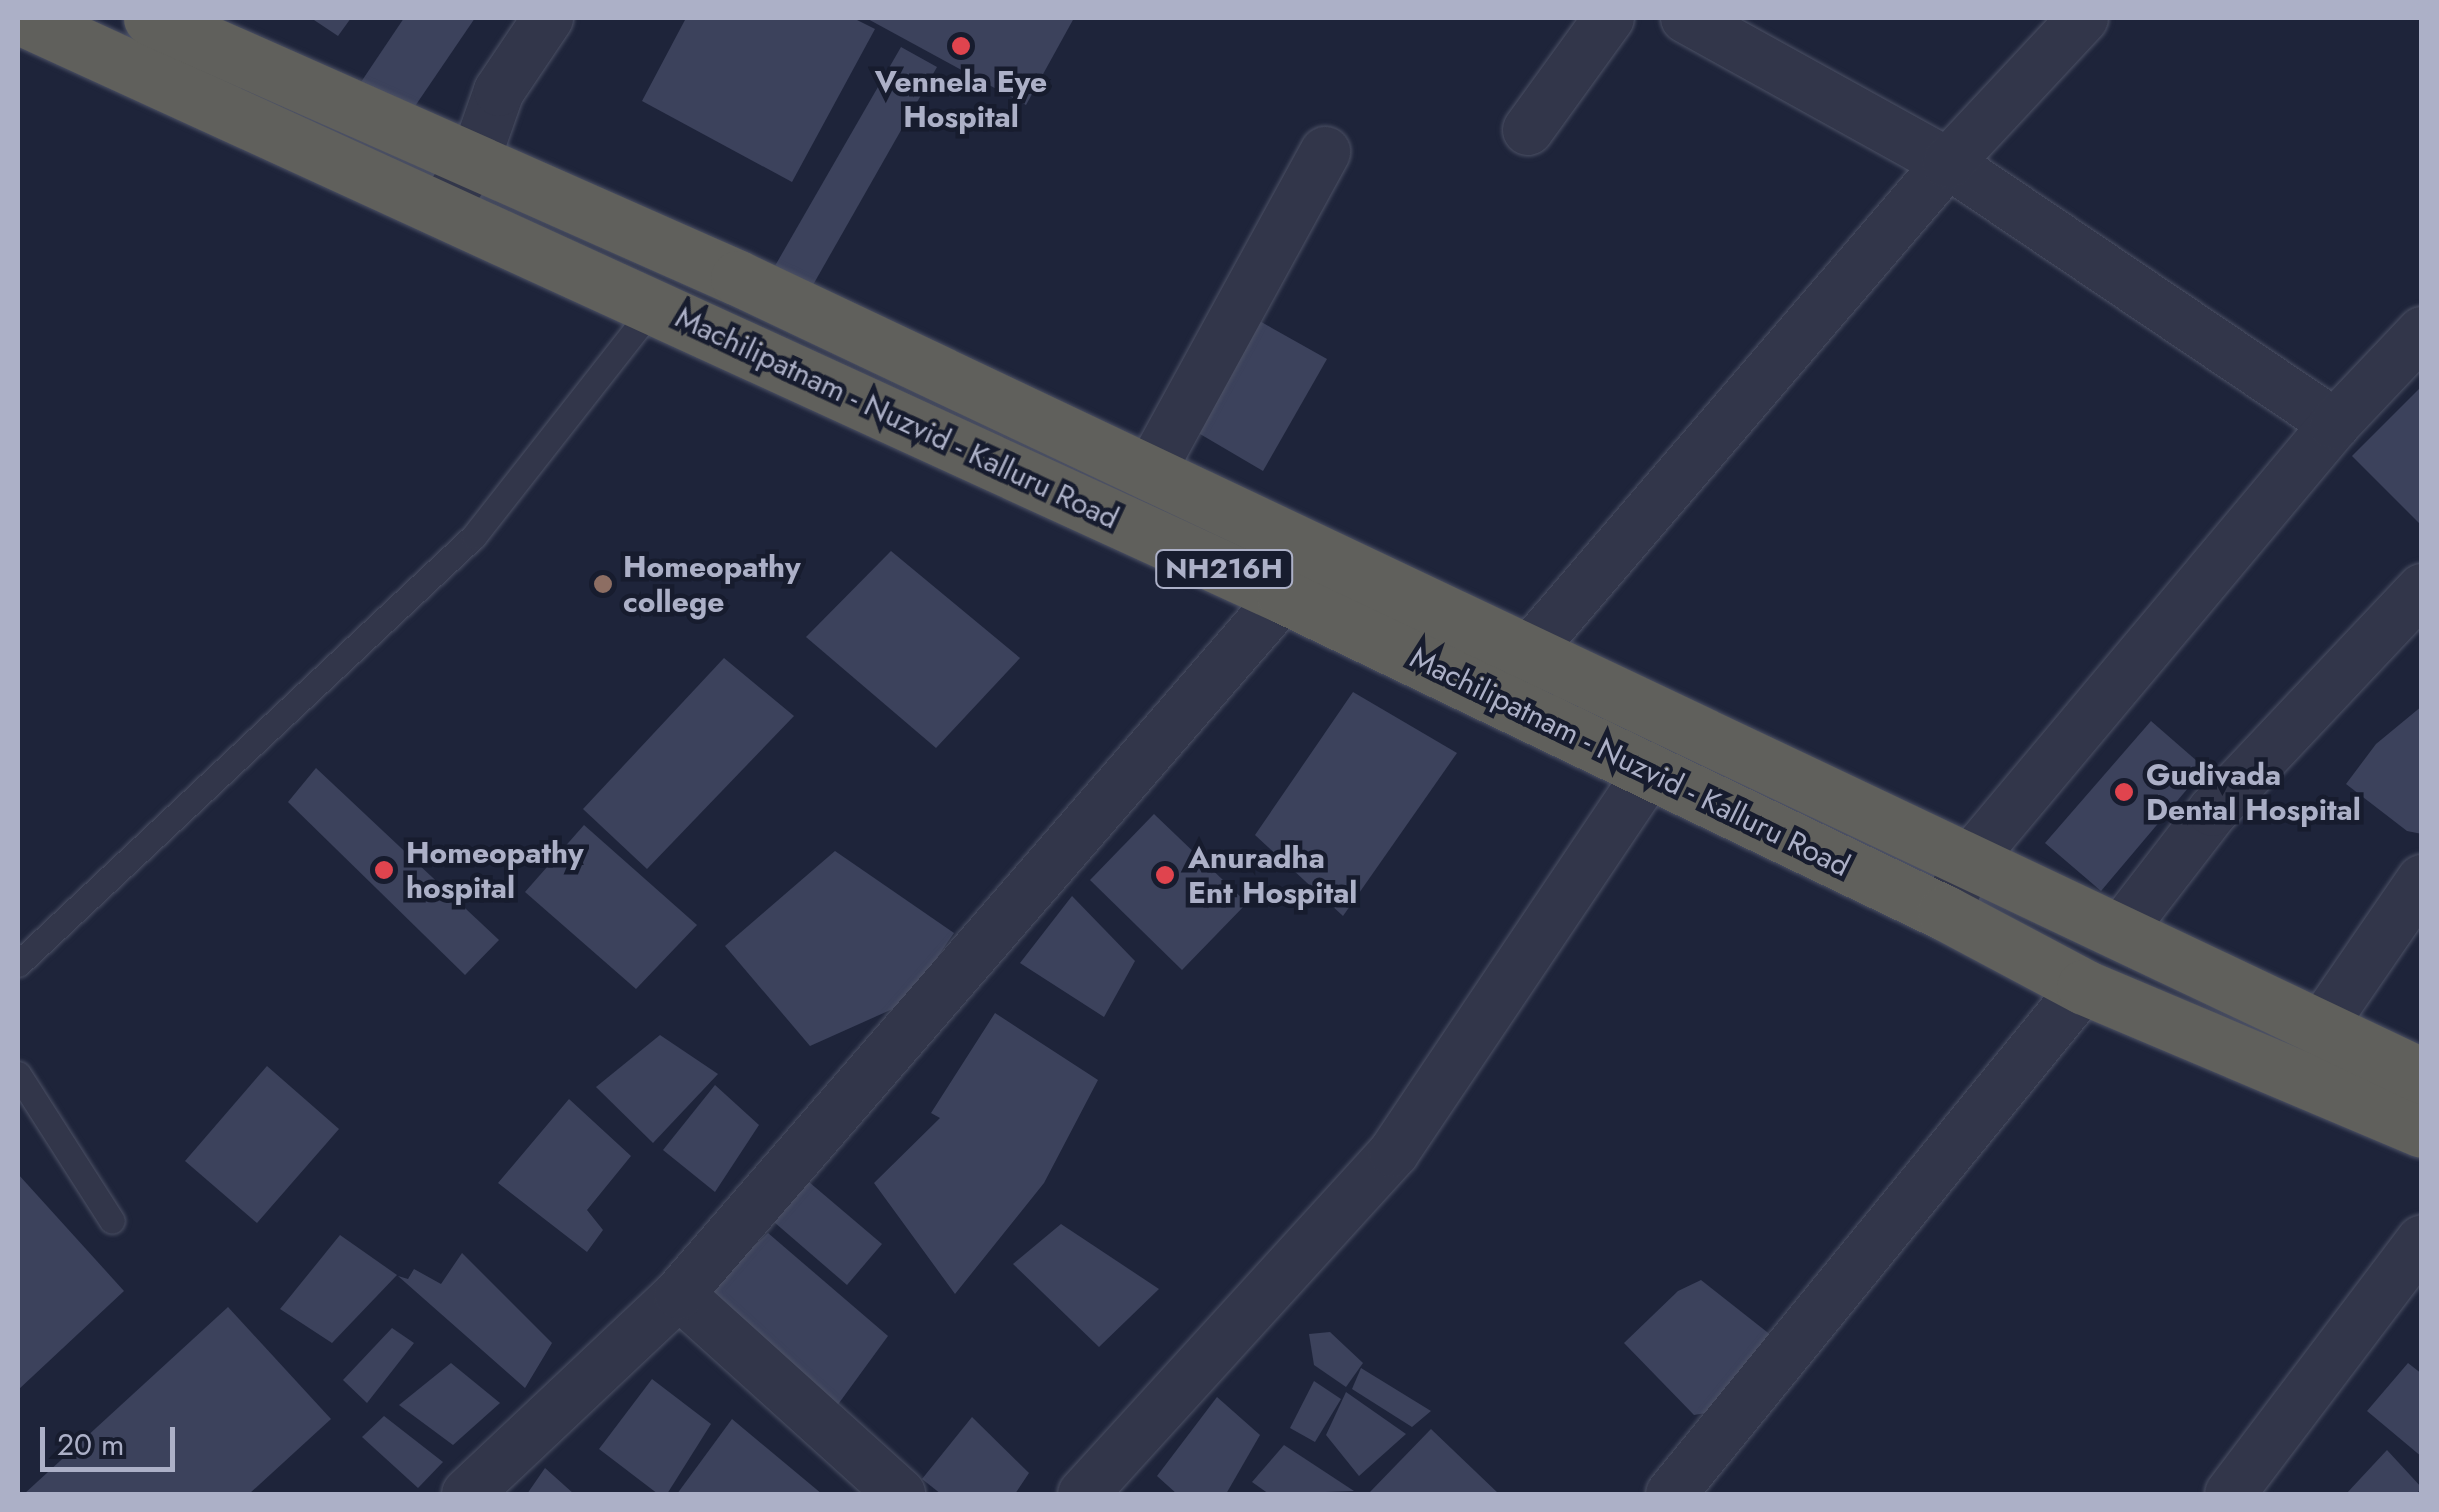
<!DOCTYPE html>
<style>
body{margin:0}
#map{position:relative;width:2439px;height:1512px;overflow:hidden;background:#1e243a;font-family:Jost,sans-serif}
div>[style]{position:absolute}
.building>*{inset:0;background:#3c425c}
.roads{filter:drop-shadow(0 0 2px #4c5165) drop-shadow(0 0 2px #4c5165)}
.service>*{height:25px;margin:-12.5px;padding:0 12.5px;transform-origin:12.5px;border-radius:12.5px;background:#32364a}
.minor>*{height:50px;margin:-25px;padding:0 25px;transform-origin:25px;border-radius:25px;background:#32364a}
.trunk>*{height:55px;margin:-27.5px;padding:0 27.5px;transform-origin:27.5px;border-radius:27.5px;background:#60605c}
.dots>*{width:28px;height:28px;translate:-50% -50%;box-sizing:border-box;border:5px solid #171c2e;border-radius:50%}
span{translate:-50% -50%;white-space:nowrap;text-align:center;line-height:1.15;-webkit-text-stroke:9px #171c2e;paint-order:stroke}
.shield-label span{padding:2px 8px;background:#171c2e;border:2px solid;border-radius:8px;-webkit-text-stroke-width:0}
.shield-label{font-size:28px;color:#acb0c7;font-weight:700}
.poi-label{font-size:30px;color:#acb0c7;font-weight:700}
.left{translate:0 -50%;text-align:left}
.street-label{font-size:30px;color:#acb0c7}
.frame{position:absolute;inset:0;border:20px solid #acb0c7;pointer-events:none}
.scale{position:absolute;left:40px;top:1427px;width:135px;height:45px;box-sizing:border-box;border:5px solid #acb0c7;border-top:0;padding-left:12px;font-size:30px;line-height:35px;white-space:nowrap;color:#acb0c7;-webkit-text-stroke:8px #171c2e;paint-order:stroke}
</style>
<div id="map">
<div class="building">
<i style="clip-path:polygon(311px 18px,351px 18px,338px 36px)"></i>
<i style="clip-path:polygon(404px 18px,475px 18px,409px 115px,361px 82px)"></i>
<i style="clip-path:polygon(686px 18px,853px 18px,875px 29px,792px 182px,642px 101px)"></i>
<i style="clip-path:polygon(866px 18px,1074px 18px,1026px 105px)"></i>
<i style="clip-path:polygon(901px 47px,937px 67px,805px 299px,768px 278px)"></i>
<i style="clip-path:polygon(1247px 314px,1327px 359px,1263px 471px,1183px 424px)"></i>
<i style="clip-path:polygon(2422px 386px,2422px 520px,2419px 523px,2352px 456px)"></i>
<i style="clip-path:polygon(891px 551px,1020px 658px,936px 748px,806px 637px)"></i>
<i style="clip-path:polygon(724px 658px,794px 716px,647px 869px,583px 809px)"></i>
<i style="clip-path:polygon(1353px 692px,1457px 753px,1343px 916px,1255px 835px)"></i>
<i style="clip-path:polygon(2422px 706px,2422px 834px,2407px 831px,2346px 784px,2376px 744px)"></i>
<i style="clip-path:polygon(2151px 721px,2205px 768px,2101px 891px,2045px 843px)"></i>
<i style="clip-path:polygon(316px 768px,499px 940px,465px 975px,288px 802px)"></i>
<i style="clip-path:polygon(1154px 814px,1247px 903px,1182px 970px,1090px 880px)"></i>
<i style="clip-path:polygon(584px 825px,697px 925px,636px 989px,525px 892px)"></i>
<i style="clip-path:polygon(835px 851px,954px 933px,906px 1003px,810px 1046px,725px 946px)"></i>
<i style="clip-path:polygon(1072px 896px,1135px 961px,1104px 1017px,1020px 963px)"></i>
<i style="clip-path:polygon(995px 1013px,1098px 1080px,1044px 1183px,955px 1294px,874px 1183px,940px 1118px,931px 1113px)"></i>
<i style="clip-path:polygon(660px 1035px,718px 1074px,653px 1143px,596px 1087px)"></i>
<i style="clip-path:polygon(267px 1066px,339px 1129px,257px 1223px,185px 1161px)"></i>
<i style="clip-path:polygon(715px 1085px,759px 1125px,715px 1192px,663px 1150px)"></i>
<i style="clip-path:polygon(569px 1099px,631px 1156px,587px 1210px,603px 1230px,587px 1252px,498px 1183px)"></i>
<i style="clip-path:polygon(18px 1174px,124px 1291px,18px 1390px)"></i>
<i style="clip-path:polygon(809px 1182px,882px 1244px,847px 1285px,774px 1222px)"></i>
<i style="clip-path:polygon(1061px 1224px,1159px 1289px,1099px 1347px,1013px 1264px)"></i>
<i style="clip-path:polygon(768px 1233px,888px 1336px,823px 1425px,702px 1295px)"></i>
<i style="clip-path:polygon(340px 1235px,397px 1275px,332px 1343px,280px 1309px)"></i>
<i style="clip-path:polygon(462px 1253px,552px 1343px,525px 1388px,398px 1276px,408px 1279px,414px 1269px,441px 1284px)"></i>
<i style="clip-path:polygon(1701px 1280px,1781px 1343px,1730px 1409px,1694px 1415px,1624px 1343px,1678px 1291px)"></i>
<i style="clip-path:polygon(228px 1307px,331px 1419px,249px 1494px,24px 1494px)"></i>
<i style="clip-path:polygon(392px 1328px,414px 1343px,367px 1403px,343px 1380px)"></i>
<i style="clip-path:polygon(1330px 1332px,1363px 1363px,1346px 1387px,1314px 1365px,1309px 1334px)"></i>
<i style="clip-path:polygon(451px 1363px,500px 1403px,453px 1445px,399px 1405px)"></i>
<i style="clip-path:polygon(2408px 1363px,2422px 1374px,2422px 1457px,2367px 1411px)"></i>
<i style="clip-path:polygon(1361px 1368px,1431px 1411px,1412px 1427px,1352px 1389px)"></i>
<i style="clip-path:polygon(652px 1379px,711px 1424px,667px 1494px,658px 1494px,599px 1449px)"></i>
<i style="clip-path:polygon(1314px 1381px,1341px 1399px,1315px 1442px,1290px 1428px)"></i>
<i style="clip-path:polygon(1346px 1392px,1406px 1434px,1359px 1476px,1326px 1435px)"></i>
<i style="clip-path:polygon(1217px 1397px,1260px 1435px,1226px 1494px,1177px 1494px,1157px 1476px)"></i>
<i style="clip-path:polygon(384px 1416px,443px 1462px,418px 1488px,362px 1437px)"></i>
<i style="clip-path:polygon(972px 1417px,1029px 1473px,1015px 1494px,941px 1494px,922px 1479px)"></i>
<i style="clip-path:polygon(732px 1419px,822px 1494px,677px 1494px)"></i>
<i style="clip-path:polygon(1431px 1429px,1499px 1494px,1368px 1494px)"></i>
<i style="clip-path:polygon(1284px 1445px,1354px 1491px,1269px 1494px,1252px 1482px)"></i>
<i style="clip-path:polygon(2387px 1450px,2422px 1488px,2416px 1494px,2346px 1494px)"></i>
<i style="clip-path:polygon(545px 1468px,574px 1494px,527px 1494px)"></i>
</div>
<div class="roads">
<div class="service">
<i style="left:18px;top:964px;width:625px;rotate:-43.19deg"></i>
<i style="left:474px;top:536px;width:293px;rotate:-51.9deg"></i>
<i style="left:18px;top:1074px;width:174px;rotate:57.4deg"></i>
</div>
<div class="minor">
<i style="left:1686px;top:18px;width:299px;rotate:29deg"></i>
<i style="left:1948px;top:163px;width:467px;rotate:34deg"></i>
<i style="left:1528px;top:130px;width:138px;rotate:-54.1deg"></i>
<i style="left:450px;top:196px;width:42px;rotate:-54.8deg"></i>
<i style="left:474px;top:162px;width:75px;rotate:-70.6deg"></i>
<i style="left:499px;top:91px;width:88px;rotate:-56.1deg"></i>
<i style="left:1150px;top:472px;width:365px;rotate:-61.3deg"></i>
<i style="left:1531px;top:649px;width:640px;rotate:-49.37deg"></i>
<i style="left:1948px;top:163px;width:198px;rotate:-47deg"></i>
<i style="left:1945px;top:913px;width:57px;rotate:-65.2deg"></i>
<i style="left:1969px;top:861px;width:570px;rotate:-50.05deg"></i>
<i style="left:2335px;top:424px;width:127px;rotate:-46.6deg"></i>
<i style="left:2119px;top:933px;width:154px;rotate:-52.4deg"></i>
<i style="left:2213px;top:811px;width:305px;rotate:-46.7deg"></i>
<i style="left:2323px;top:1024px;width:175px;rotate:-55.5deg"></i>
<i style="left:679px;top:1294px;width:298px;rotate:42.1deg"></i>
<i style="left:467px;top:1494px;width:291px;rotate:-43.3deg"></i>
<i style="left:679px;top:1294px;width:924px;rotate:-49.08deg"></i>
<i style="left:1083px;top:1494px;width:462px;rotate:-47.7deg"></i>
<i style="left:1394px;top:1152px;width:460px;rotate:-56.1deg"></i>
<i style="left:1671px;top:1494px;width:654px;rotate:-50.83deg"></i>
<i style="left:2230px;top:1494px;width:318px;rotate:-52.9deg"></i>
</div>
<div class="trunk">
<i style="left:22px;top:18px;width:1388px;rotate:24.61deg"></i>
<i style="left:1284px;top:596px;width:733px;rotate:25.62deg"></i>
<i style="left:1945px;top:913px;width:157px;rotate:28deg"></i>
<i style="left:2084px;top:987px;width:367px;rotate:22.9deg"></i>
<i style="left:151px;top:18px;width:642px;rotate:23.89deg"></i>
<i style="left:738px;top:278px;width:1864px;rotate:25.35deg"></i>
</div>
</div>
<div class="dots">
<i style="left:961px;top:46px;background:#e0444e"></i>
<i style="left:603px;top:584px;background:#8d6e63"></i>
<i style="left:2124px;top:792px;background:#e0444e"></i>
<i style="left:384px;top:870px;background:#e0444e"></i>
<i style="left:1165px;top:875px;background:#e0444e"></i>
</div>
<div class="shield-label">
<span style="left:1224px;top:569px">NH216H</span>
</div>
<div class="poi-label">
<span style="left:961px;top:99px">Vennela Eye<br>Hospital</span>
<span class="left" style="left:623px;top:584px">Homeopathy<br>college</span>
<span class="left" style="left:2146px;top:792px">Gudivada<br>Dental Hospital</span>
<span class="left" style="left:406px;top:870px">Homeopathy<br>hospital</span>
<span class="left" style="left:1188px;top:875px">Anuradha<br>Ent Hospital</span>
</div>
<div class="street-label">
<span style="left:897px;top:418px;rotate:25deg">Machilipatnam - Nuzvid - Kalluru Road</span>
<span style="left:1630px;top:762px;rotate:26deg">Machilipatnam - Nuzvid - Kalluru Road</span>
</div>
<div class="frame"></div>
<div class="scale">20 m</div>
</div>
